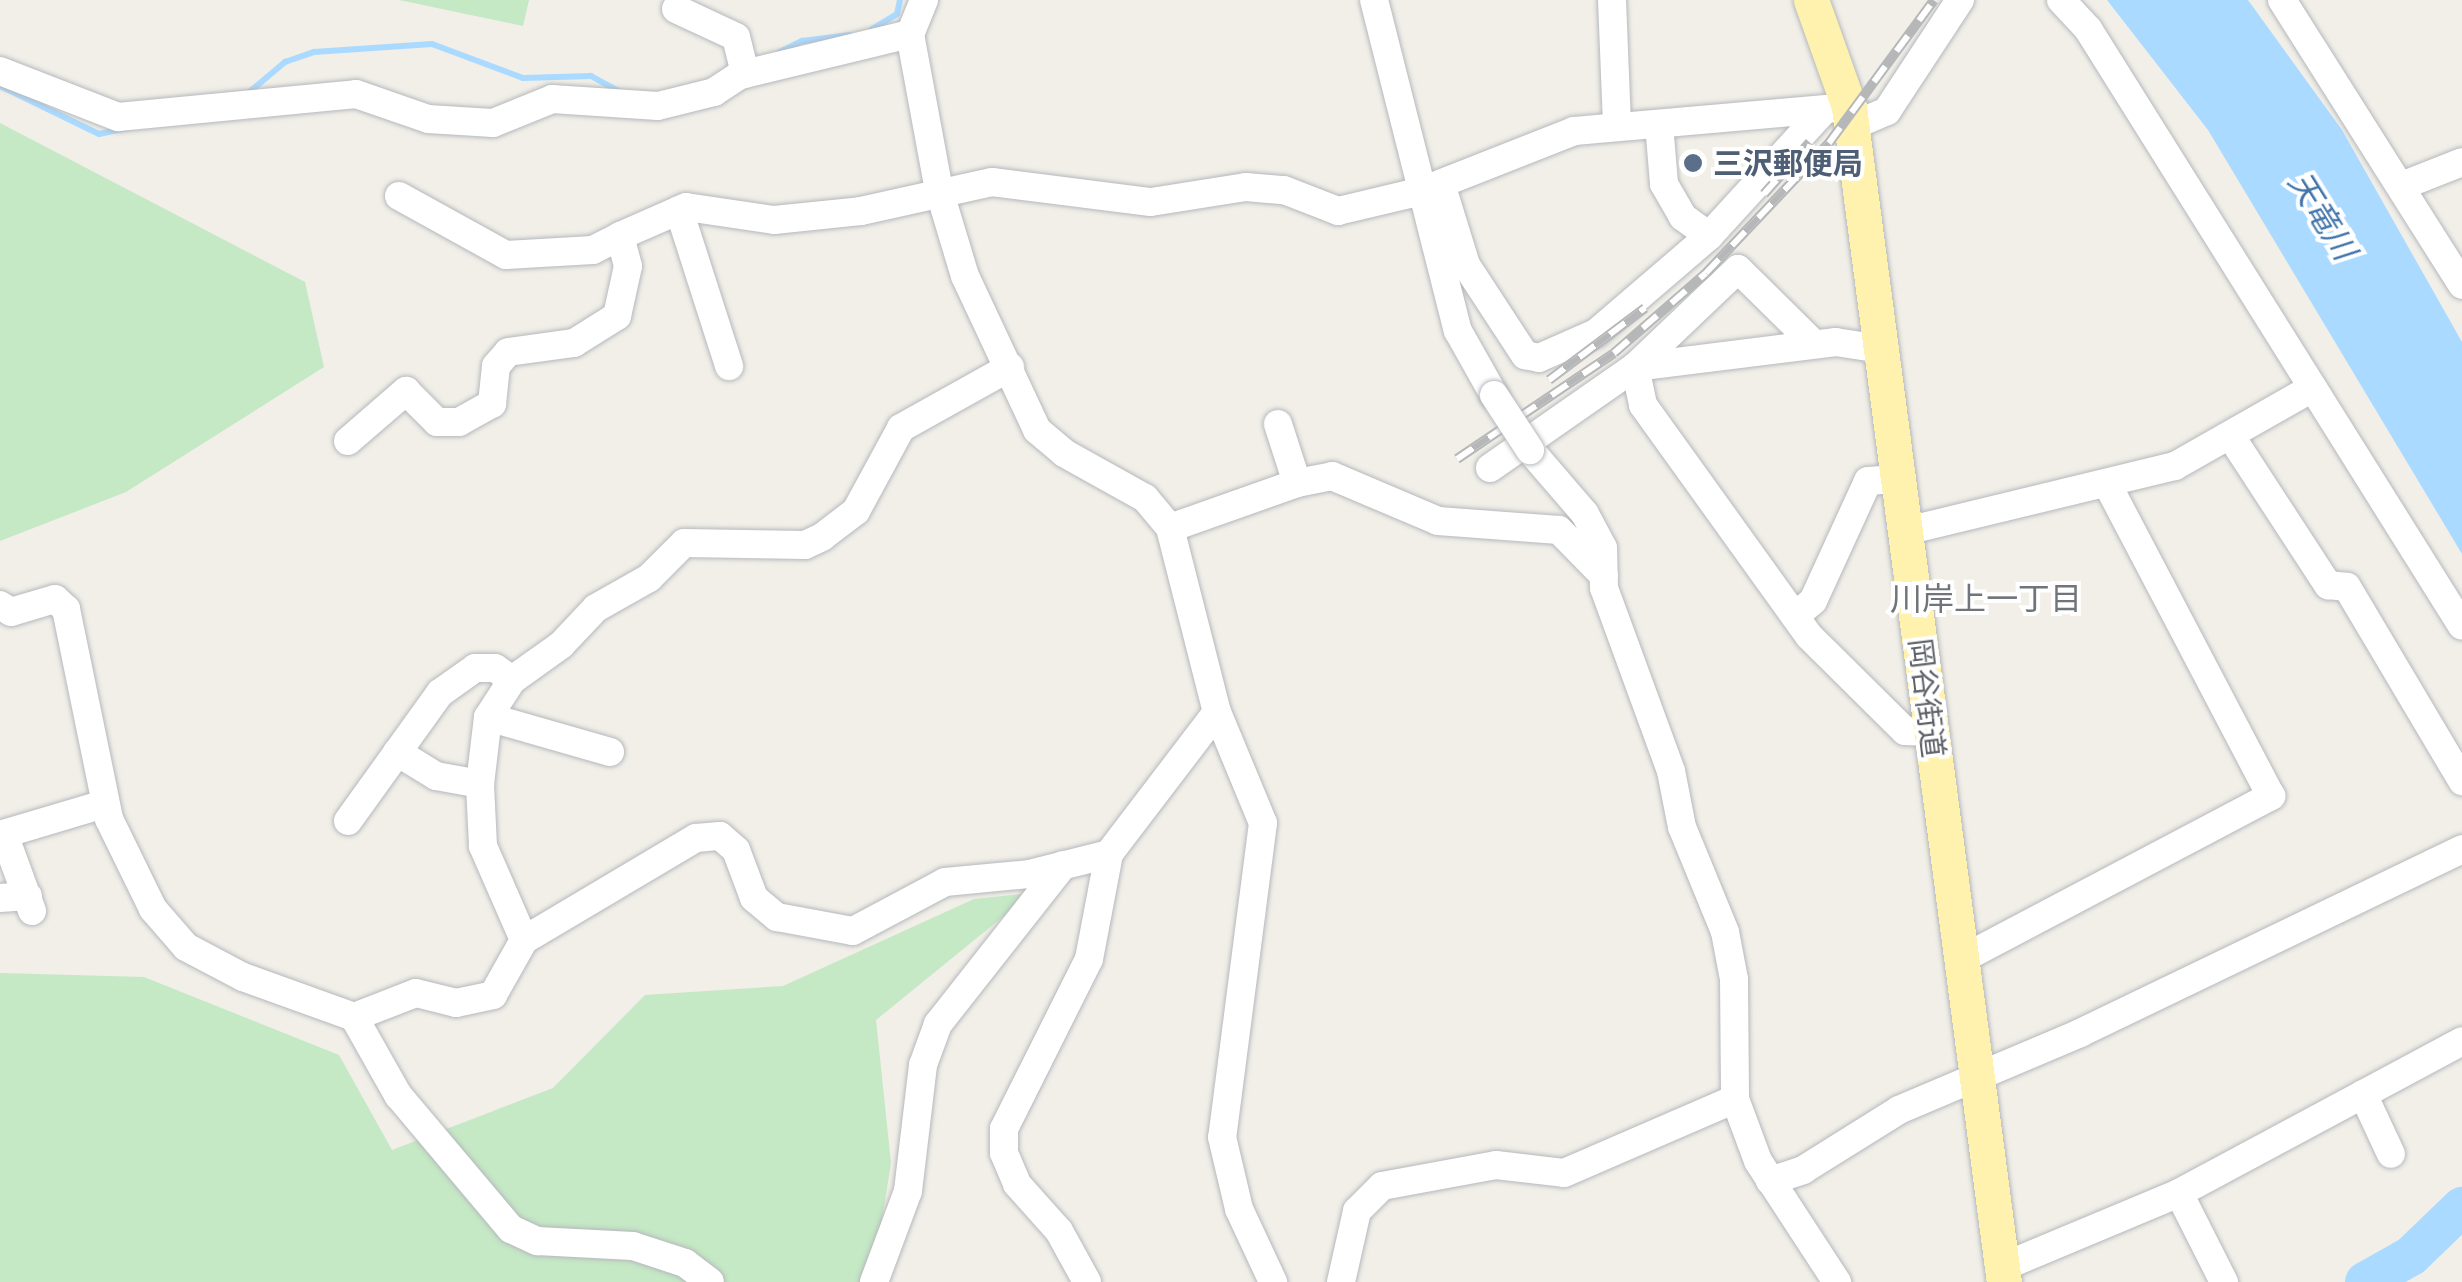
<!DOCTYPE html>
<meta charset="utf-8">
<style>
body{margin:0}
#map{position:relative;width:2462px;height:1282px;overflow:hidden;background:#f1efe8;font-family:Inter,"Noto Sans JP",sans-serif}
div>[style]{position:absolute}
.green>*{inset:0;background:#c5e8c5}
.water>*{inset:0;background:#aadaff}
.stream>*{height:6px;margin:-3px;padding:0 3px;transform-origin:3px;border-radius:3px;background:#aadaff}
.river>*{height:40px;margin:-20px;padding:0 20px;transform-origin:20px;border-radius:20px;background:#aadaff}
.roads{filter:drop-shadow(0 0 2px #b5b8bc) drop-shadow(0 0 2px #b5b8bc)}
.minor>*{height:28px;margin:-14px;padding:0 14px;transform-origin:14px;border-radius:14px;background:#fff}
.major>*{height:35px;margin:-17.5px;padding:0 17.5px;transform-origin:17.5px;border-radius:17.5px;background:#fff2af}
.rail>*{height:10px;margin-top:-5px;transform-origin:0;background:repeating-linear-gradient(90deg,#fff 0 19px,#b6b7b8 0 38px);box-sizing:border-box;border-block:2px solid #b6b7b8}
.bridges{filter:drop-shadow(0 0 2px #b5b8bc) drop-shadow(0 0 2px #b5b8bc)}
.minor-bridge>*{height:28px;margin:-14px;padding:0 14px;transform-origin:14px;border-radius:14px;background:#fff}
.dots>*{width:28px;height:28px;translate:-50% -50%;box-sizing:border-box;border:5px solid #fff;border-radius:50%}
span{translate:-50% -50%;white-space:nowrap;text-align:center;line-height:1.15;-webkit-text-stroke:8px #fff;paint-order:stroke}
.service-label{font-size:30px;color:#4e5e75;font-weight:700}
.left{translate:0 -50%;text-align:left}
.street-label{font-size:30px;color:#5f6368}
.water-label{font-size:32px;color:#4174aa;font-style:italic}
.neighbourhood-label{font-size:32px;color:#70757a}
</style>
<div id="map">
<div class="green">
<i style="clip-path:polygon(399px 0,529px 0,523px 26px)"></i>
<i style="clip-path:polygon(0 123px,305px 282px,324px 367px,126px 492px,0 541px)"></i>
<i style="clip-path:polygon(1032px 893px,876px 1020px,891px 1163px,872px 1282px,0 1282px,0 973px,144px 977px,339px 1055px,392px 1150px,553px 1088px,645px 995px,783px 986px,974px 899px)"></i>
</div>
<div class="water">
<i style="clip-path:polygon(2107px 0,2248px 0,2342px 130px,2462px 342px,2462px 554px,2208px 130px)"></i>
</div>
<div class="stream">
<i style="left:872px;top:29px;width:29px;rotate:-31deg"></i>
<i style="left:897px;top:14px;width:14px;rotate:-78deg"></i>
<i style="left:780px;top:52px;width:25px;rotate:-27deg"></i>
<i style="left:802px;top:41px;width:48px;rotate:-7.1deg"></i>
<i style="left:0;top:86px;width:110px;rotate:25.9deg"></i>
<i style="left:99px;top:134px;width:33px;rotate:-12deg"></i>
<i style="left:247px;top:94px;width:50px;rotate:-40.1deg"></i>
<i style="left:285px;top:62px;width:31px;rotate:-19deg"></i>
<i style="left:314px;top:52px;width:118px;rotate:-3.9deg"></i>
<i style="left:432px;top:44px;width:97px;rotate:20.5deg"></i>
<i style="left:523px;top:78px;width:68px;rotate:-1.7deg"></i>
<i style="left:591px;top:76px;width:33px;rotate:29deg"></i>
</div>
<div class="river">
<i style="left:2365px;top:1282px;width:53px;rotate:-29.5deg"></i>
<i style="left:2411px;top:1256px;width:71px;rotate:-43.9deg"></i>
</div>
<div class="roads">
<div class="minor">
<i style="left:924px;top:0;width:37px;rotate:112deg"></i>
<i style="left:910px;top:34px;width:159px;rotate:79.5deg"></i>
<i style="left:939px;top:190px;width:90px;rotate:73.2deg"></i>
<i style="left:965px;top:276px;width:170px;rotate:64.9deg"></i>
<i style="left:1037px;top:430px;width:35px;rotate:40deg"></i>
<i style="left:1064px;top:453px;width:93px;rotate:29.1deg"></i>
<i style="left:1145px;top:498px;width:39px;rotate:50deg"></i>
<i style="left:1170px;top:528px;width:190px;rotate:75.7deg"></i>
<i style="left:1217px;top:712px;width:178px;rotate:127.3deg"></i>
<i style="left:1109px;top:854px;width:107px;rotate:100.8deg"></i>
<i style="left:1089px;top:959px;width:190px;rotate:116.6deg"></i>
<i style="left:1004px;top:1129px;width:24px;rotate:90deg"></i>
<i style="left:1004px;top:1153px;width:34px;rotate:67deg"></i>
<i style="left:1017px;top:1184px;width:63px;rotate:48.2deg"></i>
<i style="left:1059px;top:1231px;width:58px;rotate:61.2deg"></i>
<i style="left:1374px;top:0;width:341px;rotate:75.8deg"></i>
<i style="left:1458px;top:331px;width:73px;rotate:60.6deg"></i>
<i style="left:1612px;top:0;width:126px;rotate:87.7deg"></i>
<i style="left:2061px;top:0;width:40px;rotate:47deg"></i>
<i style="left:2088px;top:29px;width:704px;rotate:57.93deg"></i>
<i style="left:2282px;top:0;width:337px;rotate:57.7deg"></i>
<i style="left:676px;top:9px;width:66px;rotate:25deg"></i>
<i style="left:736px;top:37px;width:38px;rotate:76deg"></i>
<i style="left:0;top:71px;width:127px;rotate:21.3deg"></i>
<i style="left:118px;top:117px;width:239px;rotate:-5.5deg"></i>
<i style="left:356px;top:94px;width:76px;rotate:19.1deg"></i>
<i style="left:428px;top:119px;width:65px;rotate:3.5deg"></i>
<i style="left:493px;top:123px;width:64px;rotate:-22.1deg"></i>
<i style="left:552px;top:99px;width:106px;rotate:3.8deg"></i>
<i style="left:658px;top:106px;width:58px;rotate:-14deg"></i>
<i style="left:714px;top:92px;width:31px;rotate:-33deg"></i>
<i style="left:740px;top:75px;width:175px;rotate:-13.6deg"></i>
<i style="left:1659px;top:124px;width:60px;rotate:85.2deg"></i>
<i style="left:1664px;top:184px;width:38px;rotate:60deg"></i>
<i style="left:1683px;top:217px;width:32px;rotate:36deg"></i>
<i style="left:1709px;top:236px;width:169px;rotate:-47.6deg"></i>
<i style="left:1852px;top:126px;width:38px;rotate:-23deg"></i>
<i style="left:1887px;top:111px;width:133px;rotate:-56.7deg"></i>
<i style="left:1441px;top:184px;width:85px;rotate:72.8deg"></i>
<i style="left:1466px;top:265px;width:108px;rotate:56.8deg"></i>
<i style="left:1525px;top:355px;width:14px;rotate:12deg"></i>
<i style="left:1539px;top:358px;width:62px;rotate:-23.7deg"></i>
<i style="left:1596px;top:333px;width:149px;rotate:-40.6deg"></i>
<i style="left:2404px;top:185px;width:62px;rotate:-21.6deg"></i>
<i style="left:399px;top:196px;width:122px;rotate:28.9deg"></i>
<i style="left:506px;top:255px;width:87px;rotate:-3.3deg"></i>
<i style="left:593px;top:250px;width:30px;rotate:-27deg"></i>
<i style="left:679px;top:210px;width:164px;rotate:72.2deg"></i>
<i style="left:1881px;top:349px;width:46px;rotate:-171.2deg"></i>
<i style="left:1836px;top:342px;width:203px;rotate:172.9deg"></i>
<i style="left:1635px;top:367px;width:39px;rotate:78deg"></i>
<i style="left:1643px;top:405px;width:284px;rotate:54.3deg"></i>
<i style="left:1809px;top:636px;width:135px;rotate:44.7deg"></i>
<i style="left:1905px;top:731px;width:27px;rotate:2deg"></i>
<i style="left:2232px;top:438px;width:176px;rotate:56.9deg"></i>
<i style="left:2328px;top:585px;width:19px;rotate:6deg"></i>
<i style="left:2347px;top:587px;width:226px;rotate:59.3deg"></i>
<i style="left:348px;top:441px;width:77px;rotate:-40.8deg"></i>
<i style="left:406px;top:391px;width:44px;rotate:45deg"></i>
<i style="left:437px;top:422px;width:22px"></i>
<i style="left:459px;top:422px;width:38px;rotate:-29deg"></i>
<i style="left:492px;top:404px;width:38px;rotate:-84deg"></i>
<i style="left:496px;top:366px;width:18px;rotate:-49deg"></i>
<i style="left:508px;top:352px;width:67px;rotate:-7.8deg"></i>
<i style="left:574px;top:343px;width:51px;rotate:-32.1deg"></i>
<i style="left:617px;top:316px;width:51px;rotate:-77.6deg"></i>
<i style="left:628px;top:266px;width:31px;rotate:-105deg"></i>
<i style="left:620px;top:236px;width:72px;rotate:-23.7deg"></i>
<i style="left:686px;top:207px;width:89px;rotate:8.4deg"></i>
<i style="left:774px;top:220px;width:87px;rotate:-5.9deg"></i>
<i style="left:861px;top:211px;width:134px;rotate:-12.5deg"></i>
<i style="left:992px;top:182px;width:160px;rotate:7.2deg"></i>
<i style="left:1151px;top:202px;width:96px;rotate:-9deg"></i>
<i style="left:1246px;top:187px;width:38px;rotate:5deg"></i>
<i style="left:1284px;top:190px;width:58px;rotate:21.3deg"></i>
<i style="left:1338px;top:211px;width:86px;rotate:-13.4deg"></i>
<i style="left:1422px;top:191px;width:163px;rotate:-21.5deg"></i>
<i style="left:1574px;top:131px;width:276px;rotate:-5deg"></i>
<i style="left:1530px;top:450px;width:84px;rotate:49.3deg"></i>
<i style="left:1585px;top:514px;width:38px;rotate:62deg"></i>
<i style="left:1603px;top:548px;width:40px;rotate:88.6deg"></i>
<i style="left:1604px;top:588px;width:195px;rotate:69.9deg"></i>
<i style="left:1671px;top:771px;width:57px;rotate:78.9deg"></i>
<i style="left:1682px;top:827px;width:113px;rotate:67.7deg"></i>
<i style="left:1725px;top:932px;width:48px;rotate:79.2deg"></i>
<i style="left:1734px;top:979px;width:120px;rotate:89.5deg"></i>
<i style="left:1735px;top:1099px;width:66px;rotate:69.6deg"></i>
<i style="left:1758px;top:1161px;width:145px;rotate:56.9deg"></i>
<i style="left:1490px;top:468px;width:177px;rotate:-34.9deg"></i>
<i style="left:1635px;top:367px;width:142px;rotate:-43.6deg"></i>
<i style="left:1738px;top:269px;width:107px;rotate:44.6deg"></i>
<i style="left:1297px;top:483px;width:36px;rotate:-11deg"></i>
<i style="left:1332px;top:476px;width:115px;rotate:23deg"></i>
<i style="left:1438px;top:521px;width:121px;rotate:4.3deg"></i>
<i style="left:1559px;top:530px;width:64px;rotate:45.6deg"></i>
<i style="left:1170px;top:528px;width:135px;rotate:-19.5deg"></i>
<i style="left:1297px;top:483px;width:62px;rotate:-107.9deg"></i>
<i style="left:1906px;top:531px;width:277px;rotate:-13.6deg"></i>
<i style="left:2175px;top:466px;width:154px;rotate:-29.6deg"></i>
<i style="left:0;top:605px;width:13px;rotate:32deg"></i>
<i style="left:11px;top:612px;width:46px;rotate:-16.5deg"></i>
<i style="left:55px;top:599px;width:15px;rotate:42deg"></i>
<i style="left:66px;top:609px;width:214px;rotate:78.4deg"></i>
<i style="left:109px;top:819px;width:100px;rotate:63.9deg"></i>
<i style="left:153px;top:909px;width:50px;rotate:49deg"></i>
<i style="left:186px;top:947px;width:64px;rotate:27.8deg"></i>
<i style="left:243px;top:977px;width:118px;rotate:19.8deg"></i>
<i style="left:354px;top:1017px;width:66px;rotate:-21.2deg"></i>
<i style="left:416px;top:993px;width:41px;rotate:14deg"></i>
<i style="left:456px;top:1003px;width:38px;rotate:-12deg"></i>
<i style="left:493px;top:995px;width:63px;rotate:-60.6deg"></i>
<i style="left:524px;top:940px;width:200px;rotate:-30.7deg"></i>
<i style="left:696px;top:838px;width:24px;rotate:-5deg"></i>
<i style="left:720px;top:836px;width:21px;rotate:41deg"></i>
<i style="left:736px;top:850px;width:51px;rotate:69.4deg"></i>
<i style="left:754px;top:898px;width:30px;rotate:40deg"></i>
<i style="left:777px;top:917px;width:77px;rotate:10.4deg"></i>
<i style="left:853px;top:931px;width:104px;rotate:-28deg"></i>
<i style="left:945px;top:882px;width:84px;rotate:-5.4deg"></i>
<i style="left:1029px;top:874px;width:82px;rotate:-14deg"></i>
<i style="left:1795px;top:616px;width:23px;rotate:-40deg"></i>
<i style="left:1813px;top:601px;width:132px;rotate:-65.4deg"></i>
<i style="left:1868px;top:481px;width:30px;rotate:-4deg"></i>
<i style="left:1217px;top:712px;width:120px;rotate:67.5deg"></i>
<i style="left:1263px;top:823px;width:317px;rotate:97.4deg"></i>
<i style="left:1222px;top:1137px;width:74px;rotate:76.7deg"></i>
<i style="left:1239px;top:1209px;width:81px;rotate:65deg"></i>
<i style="left:488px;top:717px;width:127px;rotate:16deg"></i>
<i style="left:397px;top:752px;width:46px;rotate:31.6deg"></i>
<i style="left:436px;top:776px;width:45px;rotate:10.3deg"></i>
<i style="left:348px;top:821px;width:158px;rotate:-54.3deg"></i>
<i style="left:440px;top:693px;width:43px;rotate:-35.5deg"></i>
<i style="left:475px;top:668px;width:20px"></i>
<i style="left:495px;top:668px;width:21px;rotate:35deg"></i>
<i style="left:4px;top:834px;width:82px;rotate:70deg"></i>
<i style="left:0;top:835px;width:109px;rotate:-16.6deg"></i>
<i style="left:0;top:898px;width:28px;rotate:-4deg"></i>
<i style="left:524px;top:940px;width:103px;rotate:-113.6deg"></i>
<i style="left:483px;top:846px;width:62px;rotate:-92.8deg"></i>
<i style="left:480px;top:784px;width:67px;rotate:-83.2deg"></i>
<i style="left:488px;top:717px;width:44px;rotate:-57deg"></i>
<i style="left:512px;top:680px;width:60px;rotate:-35.5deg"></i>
<i style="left:561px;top:645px;width:51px;rotate:-46.6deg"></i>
<i style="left:596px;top:608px;width:61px;rotate:-29.5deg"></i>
<i style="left:649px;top:578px;width:49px;rotate:-45deg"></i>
<i style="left:684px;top:543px;width:121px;rotate:0.9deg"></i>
<i style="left:805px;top:545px;width:19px;rotate:-25deg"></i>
<i style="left:822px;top:537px;width:43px;rotate:-37.4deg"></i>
<i style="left:856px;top:511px;width:94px;rotate:-61.5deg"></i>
<i style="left:901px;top:428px;width:125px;rotate:-29.2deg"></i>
<i style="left:1960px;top:960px;width:352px;rotate:-27.8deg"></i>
<i style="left:2271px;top:796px;width:351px;rotate:-117.7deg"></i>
<i style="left:354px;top:1017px;width:90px;rotate:60.6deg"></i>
<i style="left:398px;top:1095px;width:175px;rotate:49.9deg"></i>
<i style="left:511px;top:1229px;width:29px;rotate:25deg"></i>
<i style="left:537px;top:1241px;width:96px;rotate:3deg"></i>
<i style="left:633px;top:1246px;width:55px;rotate:18.1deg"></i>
<i style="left:685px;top:1263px;width:31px;rotate:37deg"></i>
<i style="left:2363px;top:1094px;width:66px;rotate:65deg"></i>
<i style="left:1770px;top:1181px;width:35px;rotate:-18deg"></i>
<i style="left:1803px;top:1170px;width:113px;rotate:-32deg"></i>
<i style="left:1899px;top:1110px;width:197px;rotate:-23deg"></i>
<i style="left:2080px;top:1033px;width:424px;rotate:-25.7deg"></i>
<i style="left:2179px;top:1193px;width:100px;rotate:63.2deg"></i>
<i style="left:2000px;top:1268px;width:194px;rotate:-22.7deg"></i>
<i style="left:2179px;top:1193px;width:321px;rotate:-28.2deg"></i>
<i style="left:874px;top:1282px;width:97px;rotate:-69.5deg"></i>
<i style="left:908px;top:1191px;width:127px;rotate:-83.2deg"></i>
<i style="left:923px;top:1065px;width:44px;rotate:-69.9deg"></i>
<i style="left:938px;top:1024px;width:202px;rotate:-51.8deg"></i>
<i style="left:1341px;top:1282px;width:73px;rotate:-77.3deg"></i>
<i style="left:1357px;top:1211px;width:35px;rotate:-45deg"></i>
<i style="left:1382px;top:1186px;width:116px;rotate:-10.4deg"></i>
<i style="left:1496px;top:1165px;width:68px;rotate:6.7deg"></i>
<i style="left:1564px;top:1173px;width:186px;rotate:-23.4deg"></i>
</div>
<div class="major">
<i style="left:1811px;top:0;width:114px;rotate:70.4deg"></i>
<i style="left:1849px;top:107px;width:1185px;rotate:82.49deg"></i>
</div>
</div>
<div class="rail">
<i style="left:1764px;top:194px;width:69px;rotate:-48.5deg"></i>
<i style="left:1549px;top:380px;width:120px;rotate:-36.9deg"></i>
<i style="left:1457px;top:459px;width:189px;rotate:-34deg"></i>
<i style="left:1614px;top:353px;width:122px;rotate:-41deg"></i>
<i style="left:1706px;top:273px;width:179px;rotate:-46.6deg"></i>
<i style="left:1829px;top:143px;width:177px;rotate:-53.7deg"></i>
</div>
<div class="bridges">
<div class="minor-bridge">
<i style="left:1494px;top:395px;width:66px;rotate:56.8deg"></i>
</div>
</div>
<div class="dots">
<i style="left:1693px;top:163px;background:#5c6f8a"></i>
</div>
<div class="service-label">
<span class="left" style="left:1713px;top:163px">三沢郵便局</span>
</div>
<div class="street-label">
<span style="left:1927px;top:698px;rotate:83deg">岡谷街道</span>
</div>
<div class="water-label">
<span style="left:2322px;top:216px;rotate:58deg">天竜川</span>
</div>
<div class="neighbourhood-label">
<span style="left:1986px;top:599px">川岸上一丁目</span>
</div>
</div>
